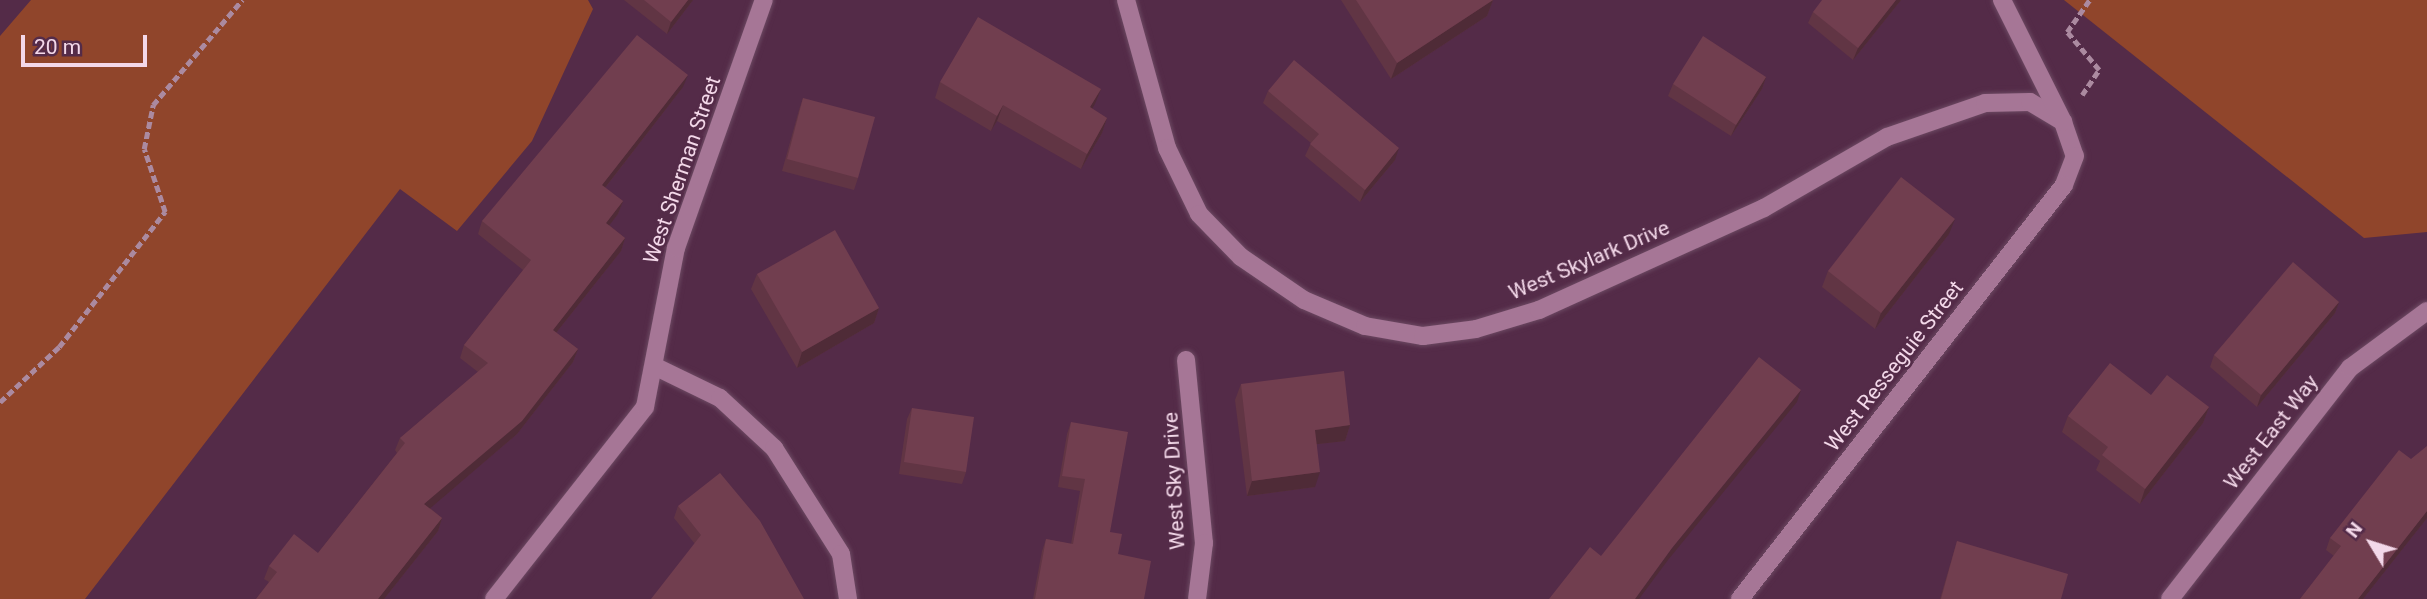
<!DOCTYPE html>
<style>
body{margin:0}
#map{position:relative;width:2427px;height:599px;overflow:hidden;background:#542b48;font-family:Roboto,sans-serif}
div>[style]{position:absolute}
.green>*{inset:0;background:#90452b}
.path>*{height:4.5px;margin-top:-2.25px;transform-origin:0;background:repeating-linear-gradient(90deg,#ab8aa0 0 7px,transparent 0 10.5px)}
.roads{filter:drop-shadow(0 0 2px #6c4962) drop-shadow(0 0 2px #6c4962)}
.minor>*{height:18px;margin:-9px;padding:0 9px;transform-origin:9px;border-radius:9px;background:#a67696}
.wall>*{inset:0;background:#613544}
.shaded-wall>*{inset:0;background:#4f2b37}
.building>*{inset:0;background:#713e4f}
span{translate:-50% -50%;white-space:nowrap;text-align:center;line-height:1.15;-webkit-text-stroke:5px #542b48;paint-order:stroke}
.street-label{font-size:21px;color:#f3d8e9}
.north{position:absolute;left:2336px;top:508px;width:70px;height:70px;-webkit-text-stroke:5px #542b48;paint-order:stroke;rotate:308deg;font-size:19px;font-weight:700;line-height:28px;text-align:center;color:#f3d8e9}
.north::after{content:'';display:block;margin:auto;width:24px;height:32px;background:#f3d8e9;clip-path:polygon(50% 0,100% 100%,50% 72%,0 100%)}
.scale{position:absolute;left:21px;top:35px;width:126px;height:32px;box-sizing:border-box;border:4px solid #f3d8e9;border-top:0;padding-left:9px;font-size:21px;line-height:24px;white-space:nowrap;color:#f3d8e9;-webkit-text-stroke:5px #542b48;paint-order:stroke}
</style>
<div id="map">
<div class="green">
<i style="clip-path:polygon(31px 0,588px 0,593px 9px,532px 141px,457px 231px,400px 189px,85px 599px,0 599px,0 36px)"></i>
<i style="clip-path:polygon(2064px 0,2427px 0,2427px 232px,2364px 238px)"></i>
</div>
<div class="path">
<i style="left:2082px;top:95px;width:30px;rotate:-56deg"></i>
<i style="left:2099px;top:70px;width:50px;rotate:-130.1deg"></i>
<i style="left:2067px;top:32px;width:39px;rotate:-55deg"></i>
<i style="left:0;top:402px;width:81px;rotate:-43deg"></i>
<i style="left:59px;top:347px;width:172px;rotate:-51.9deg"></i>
<i style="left:165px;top:212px;width:66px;rotate:-108.4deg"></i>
<i style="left:144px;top:149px;width:45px;rotate:-78.4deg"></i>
<i style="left:153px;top:105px;width:138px;rotate:-49.7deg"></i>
</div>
<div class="roads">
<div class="minor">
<i style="left:1126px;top:0;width:154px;rotate:74.5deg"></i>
<i style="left:1167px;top:148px;width:73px;rotate:64.1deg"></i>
<i style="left:1199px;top:214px;width:60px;rotate:45.7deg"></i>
<i style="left:1241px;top:257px;width:76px;rotate:34.3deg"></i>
<i style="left:1304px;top:300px;width:66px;rotate:23.1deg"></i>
<i style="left:1365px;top:326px;width:59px;rotate:9.8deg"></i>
<i style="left:1423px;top:336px;width:53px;rotate:-7.5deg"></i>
<i style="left:1476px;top:329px;width:66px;rotate:-16.8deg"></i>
<i style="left:1539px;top:310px;width:247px;rotate:-24.4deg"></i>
<i style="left:1764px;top:208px;width:142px;rotate:-30deg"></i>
<i style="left:1887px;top:137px;width:104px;rotate:-19.1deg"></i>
<i style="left:1985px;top:103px;width:45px;rotate:-1.3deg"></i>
<i style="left:2030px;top:102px;width:39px;rotate:31deg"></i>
<i style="left:2063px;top:122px;width:36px;rotate:71deg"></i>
<i style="left:2075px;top:156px;width:31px;rotate:111deg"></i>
<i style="left:2064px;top:185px;width:526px;rotate:128.05deg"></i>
<i style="left:2002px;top:0;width:136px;rotate:63.4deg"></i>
<i style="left:1186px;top:360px;width:184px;rotate:84.4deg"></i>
<i style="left:1204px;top:543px;width:56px;rotate:97.1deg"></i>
<i style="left:654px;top:366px;width:73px;rotate:25.9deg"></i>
<i style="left:720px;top:398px;width:74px;rotate:42.8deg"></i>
<i style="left:774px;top:448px;width:125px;rotate:57.7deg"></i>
<i style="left:841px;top:554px;width:46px;rotate:81.2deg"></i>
<i style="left:494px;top:599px;width:244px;rotate:-51.8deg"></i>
<i style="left:645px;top:407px;width:162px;rotate:-79deg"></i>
<i style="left:676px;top:248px;width:263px;rotate:-70.5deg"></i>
<i style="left:2170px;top:599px;width:293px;rotate:-52.1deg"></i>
<i style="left:2350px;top:368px;width:96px;rotate:-36.5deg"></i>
</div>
</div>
<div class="wall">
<i style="clip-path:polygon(624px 0,693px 0,667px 34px)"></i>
<i style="clip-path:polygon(1341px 0,1493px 0,1487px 16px,1391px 79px)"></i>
<i style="clip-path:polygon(1901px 0,1853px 60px,1808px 23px,1813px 12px)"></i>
<i style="clip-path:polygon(1766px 77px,1762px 89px,1731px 136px,1668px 96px,1673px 84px)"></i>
<i style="clip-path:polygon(940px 82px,1101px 89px,1092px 109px,1107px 118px,1102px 133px,1081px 169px,997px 121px,991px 131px,935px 98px)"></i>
<i style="clip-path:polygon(683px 87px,605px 188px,623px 201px,618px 214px,609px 225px,625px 238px,621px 251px,556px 333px,578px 349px,573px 362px,517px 434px,430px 508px,442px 518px,438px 531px,384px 599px,256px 599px,269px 582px,264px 579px,269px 566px,318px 553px,397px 453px,395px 450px,400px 438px,478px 372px,460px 358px,464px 345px,523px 270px,478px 234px,482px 221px)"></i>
<i style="clip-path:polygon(1268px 91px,1395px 160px,1360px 202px,1305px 156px,1311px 143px,1263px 103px)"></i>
<i style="clip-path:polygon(803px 98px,858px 178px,854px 190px,782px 171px,799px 110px)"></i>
<i style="clip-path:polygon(1949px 234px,1875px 329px,1822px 287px,1828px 271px)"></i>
<i style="clip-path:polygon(757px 274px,879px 308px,874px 323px,797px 368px,751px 289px)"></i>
<i style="clip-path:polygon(2339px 302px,2335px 313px,2257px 407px,2210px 367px,2214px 355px)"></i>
<i style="clip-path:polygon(1241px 384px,1350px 425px,1345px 441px,1317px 444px,1315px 487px,1247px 496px,1235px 400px)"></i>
<i style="clip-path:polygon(2151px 395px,2209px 407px,2203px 423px,2140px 504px,2096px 470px,2100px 461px,2062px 432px,2068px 416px)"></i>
<i style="clip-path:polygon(912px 408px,966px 472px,962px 484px,899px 474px,907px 419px)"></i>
<i style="clip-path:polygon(1071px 422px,1118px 554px,1144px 599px,1033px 599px,1042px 551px,1046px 539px,1071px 544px,1080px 491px,1058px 487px,1067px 434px)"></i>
<i style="clip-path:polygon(2427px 446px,2427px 518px,2363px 599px,2300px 599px,2334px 556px,2326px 550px,2330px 538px)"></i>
<i style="clip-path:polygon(678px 506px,804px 599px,695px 544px,674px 518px)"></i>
<i style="clip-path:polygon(1957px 541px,2061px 599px,1940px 599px)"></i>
</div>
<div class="shaded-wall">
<i style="clip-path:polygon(688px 0,693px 0,667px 34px,671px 22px)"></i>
<i style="clip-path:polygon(1493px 0,1487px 16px,1391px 79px,1397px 63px)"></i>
<i style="clip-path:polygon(1896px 0,1901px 0,1853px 60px,1858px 48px)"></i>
<i style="clip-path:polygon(688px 75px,683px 87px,597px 198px,602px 185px)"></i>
<i style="clip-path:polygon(1766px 77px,1762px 89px,1731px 136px,1736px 125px)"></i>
<i style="clip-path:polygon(1101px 89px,1095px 104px,1084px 123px,1090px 107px)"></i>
<i style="clip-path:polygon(1003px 105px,997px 121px,991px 131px,997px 116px)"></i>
<i style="clip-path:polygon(1107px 118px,1102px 133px,1081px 169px,1087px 154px)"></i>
<i style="clip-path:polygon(1399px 148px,1395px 160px,1360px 202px,1365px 190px)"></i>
<i style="clip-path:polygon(623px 201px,618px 214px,601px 236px,606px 223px)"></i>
<i style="clip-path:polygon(1955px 219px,1949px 234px,1875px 329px,1881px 313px)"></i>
<i style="clip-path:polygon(625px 238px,621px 251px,548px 343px,553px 330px)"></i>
<i style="clip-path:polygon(2339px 302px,2335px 313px,2257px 407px,2261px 395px)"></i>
<i style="clip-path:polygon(879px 308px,874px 323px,797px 368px,802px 352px)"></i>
<i style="clip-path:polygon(578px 349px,573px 362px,517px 434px,420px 517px,424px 504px)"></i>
<i style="clip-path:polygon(1801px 390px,1797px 402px,1668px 560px,1639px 599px,1635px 599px,1672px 548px)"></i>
<i style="clip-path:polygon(2209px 407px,2203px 423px,2140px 504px,2145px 489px)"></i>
<i style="clip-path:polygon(1350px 425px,1345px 441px,1309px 445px,1315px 430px)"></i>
<i style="clip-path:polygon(1320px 472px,1315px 487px,1247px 496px,1252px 481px)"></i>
<i style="clip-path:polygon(2427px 511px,2427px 518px,2363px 599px,2358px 599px)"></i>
<i style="clip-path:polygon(442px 518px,438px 531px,384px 599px,378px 599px)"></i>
</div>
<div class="building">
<i style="clip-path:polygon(644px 0,688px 0,671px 22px)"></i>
<i style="clip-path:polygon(1356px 0,1493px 0,1397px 63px)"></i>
<i style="clip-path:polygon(1822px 0,1896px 0,1858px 48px,1813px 12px)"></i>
<i style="clip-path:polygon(978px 17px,1101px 89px,1090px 107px,1107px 118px,1087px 154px,1003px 105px,997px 116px,940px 82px)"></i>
<i style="clip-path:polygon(637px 35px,688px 75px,602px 185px,623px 201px,606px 223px,625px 238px,553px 330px,578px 349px,522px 421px,424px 504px,442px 518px,378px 599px,256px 599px,277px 572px,269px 566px,294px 534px,318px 553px,405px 443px,400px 438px,488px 363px,464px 345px,531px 260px,482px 221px)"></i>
<i style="clip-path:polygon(1703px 36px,1766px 77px,1736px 125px,1673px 84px)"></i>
<i style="clip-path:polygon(1294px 60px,1399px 148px,1365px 190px,1310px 144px,1319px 134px,1268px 91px)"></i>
<i style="clip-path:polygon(803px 98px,875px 117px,858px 178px,787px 159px)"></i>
<i style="clip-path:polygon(1901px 177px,1955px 219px,1881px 313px,1828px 271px)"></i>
<i style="clip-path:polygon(835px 230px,879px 308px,802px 352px,757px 274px)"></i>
<i style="clip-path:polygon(2293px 262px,2339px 302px,2261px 395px,2214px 355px)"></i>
<i style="clip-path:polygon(1759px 357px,1801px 390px,1672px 548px,1635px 599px,1549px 599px,1590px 547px,1601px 556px)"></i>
<i style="clip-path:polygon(2110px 363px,2151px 395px,2167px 375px,2209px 407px,2145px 489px,2102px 455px,2108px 447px,2068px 416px)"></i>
<i style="clip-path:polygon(1344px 371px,1350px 425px,1315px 430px,1320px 472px,1252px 481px,1241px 384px)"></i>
<i style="clip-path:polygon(912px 408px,974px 417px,966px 472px,904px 462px)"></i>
<i style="clip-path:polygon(1071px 422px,1128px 432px,1110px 532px,1122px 534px,1118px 554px,1151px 561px,1144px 599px,1035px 599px,1046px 539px,1073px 544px,1085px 479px,1062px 476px)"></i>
<i style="clip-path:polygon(2427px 446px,2427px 511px,2358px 599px,2300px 599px,2341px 546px,2330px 538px,2399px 450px,2411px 459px)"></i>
<i style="clip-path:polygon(720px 473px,760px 521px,804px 599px,651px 599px,701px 535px,678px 506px)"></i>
<i style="clip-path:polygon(1957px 541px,2068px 574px,2061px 599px,1941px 599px)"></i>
</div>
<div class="street-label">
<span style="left:682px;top:170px;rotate:-71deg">West Sherman Street</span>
<span style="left:1589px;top:260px;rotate:-23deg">West Skylark Drive</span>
<span style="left:1894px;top:366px;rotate:-52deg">West Resseguie Street</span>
<span style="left:2271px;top:432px;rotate:-52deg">West East Way</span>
<span style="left:1174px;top:481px;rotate:-93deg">West Sky Drive</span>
</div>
<div class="north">N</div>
<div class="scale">20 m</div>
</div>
